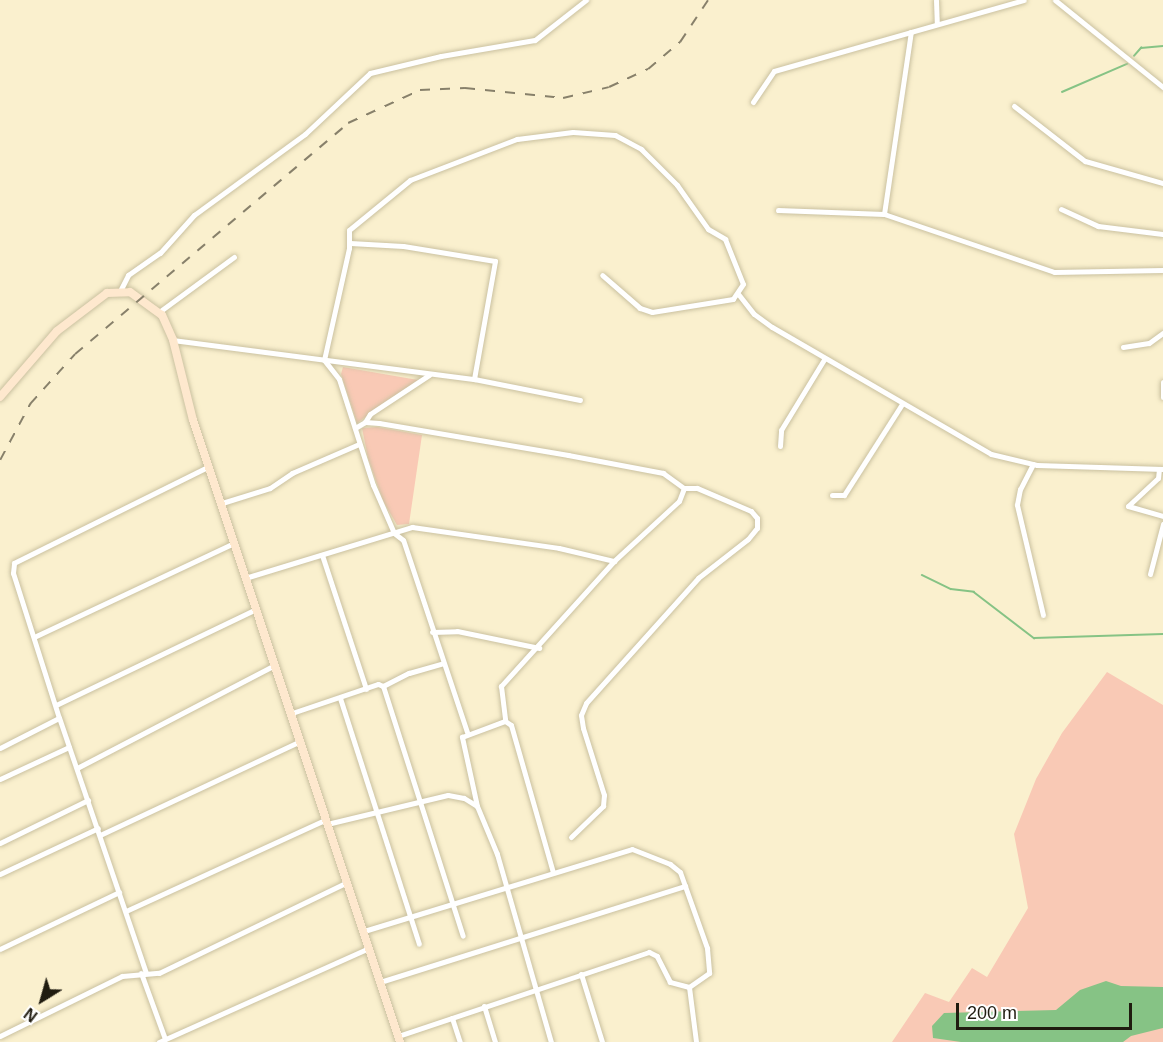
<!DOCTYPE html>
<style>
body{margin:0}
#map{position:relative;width:1163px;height:1042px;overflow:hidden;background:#faf0ce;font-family:Arial,sans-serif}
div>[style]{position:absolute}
.green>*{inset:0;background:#f9c9b5}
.water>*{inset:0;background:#86c385}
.stream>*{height:1.5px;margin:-0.75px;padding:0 0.75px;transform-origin:0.75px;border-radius:0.75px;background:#86c385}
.roads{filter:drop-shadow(0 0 2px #cac1a0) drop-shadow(0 0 2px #cac1a0)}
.street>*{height:5px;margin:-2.5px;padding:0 2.5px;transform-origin:2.5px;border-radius:2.5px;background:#fff}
.secondary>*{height:8px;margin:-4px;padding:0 4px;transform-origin:4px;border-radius:4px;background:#fee8ce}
.rail>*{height:1.5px;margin-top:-0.75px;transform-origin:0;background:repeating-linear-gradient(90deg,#87806a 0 10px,transparent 0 20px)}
span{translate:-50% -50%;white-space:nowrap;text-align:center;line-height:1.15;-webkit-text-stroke:6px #fff;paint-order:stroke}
.north{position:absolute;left:12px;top:970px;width:60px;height:60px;-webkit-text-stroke:4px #fff;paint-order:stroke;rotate:217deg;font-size:16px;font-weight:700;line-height:24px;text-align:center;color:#201c10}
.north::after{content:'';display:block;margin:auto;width:21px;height:27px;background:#201c10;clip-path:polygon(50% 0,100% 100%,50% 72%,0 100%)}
.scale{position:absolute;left:956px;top:1003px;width:176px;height:27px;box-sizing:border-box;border:3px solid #201c10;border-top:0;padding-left:8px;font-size:18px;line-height:21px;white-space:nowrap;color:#201c10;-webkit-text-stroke:4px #fff;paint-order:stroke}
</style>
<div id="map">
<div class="green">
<i style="clip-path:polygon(343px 367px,418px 380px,357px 423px,341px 374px)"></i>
<i style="clip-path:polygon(377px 427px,422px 435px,409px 524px,397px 525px,383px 501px,368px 458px,362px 428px)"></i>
<i style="clip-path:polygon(1107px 672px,1163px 705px,1163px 1042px,892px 1042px,925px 993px,949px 1002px,972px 968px,987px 977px,1028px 908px,1014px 834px,1036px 779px,1062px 733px)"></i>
</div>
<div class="water">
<i style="clip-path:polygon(1106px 981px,1121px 986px,1163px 987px,1163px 1028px,1131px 1036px,1123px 1042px,961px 1042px,933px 1038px,932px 1026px,944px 1013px,1056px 1010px,1080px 990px)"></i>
</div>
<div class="stream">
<i style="left:1134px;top:56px;width:11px;rotate:-49deg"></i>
<i style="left:1141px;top:48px;width:22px;rotate:-5deg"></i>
<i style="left:1062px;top:92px;width:71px;rotate:-23.3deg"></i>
<i style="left:922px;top:575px;width:32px;rotate:26deg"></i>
<i style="left:951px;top:589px;width:23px;rotate:7deg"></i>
<i style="left:974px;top:592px;width:76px;rotate:37.5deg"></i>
<i style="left:1034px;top:638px;width:129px;rotate:-1.8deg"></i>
</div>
<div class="roads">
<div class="street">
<i style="left:936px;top:0;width:24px;rotate:88deg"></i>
<i style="left:1055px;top:0;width:139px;rotate:38.9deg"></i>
<i style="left:753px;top:102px;width:37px;rotate:-56deg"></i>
<i style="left:774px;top:71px;width:142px;rotate:-15.9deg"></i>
<i style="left:1014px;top:106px;width:90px;rotate:37.8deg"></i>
<i style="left:1085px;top:161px;width:81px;rotate:15.8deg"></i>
<i style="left:1061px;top:209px;width:41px;rotate:24.7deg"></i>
<i style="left:1098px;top:226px;width:65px;rotate:7deg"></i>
<i style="left:778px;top:210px;width:106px;rotate:2.2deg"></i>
<i style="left:884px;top:214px;width:180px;rotate:18.8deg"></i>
<i style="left:1054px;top:272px;width:109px;rotate:-1.1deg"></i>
<i style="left:884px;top:214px;width:184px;rotate:-81.6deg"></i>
<i style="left:911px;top:32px;width:117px;rotate:-15.8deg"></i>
<i style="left:121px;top:289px;width:16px;rotate:-63deg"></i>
<i style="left:128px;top:275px;width:39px;rotate:-35deg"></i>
<i style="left:160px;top:253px;width:51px;rotate:-48.2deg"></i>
<i style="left:194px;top:215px;width:137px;rotate:-36.1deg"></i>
<i style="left:305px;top:134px;width:89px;rotate:-43.2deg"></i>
<i style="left:370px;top:73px;width:73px;rotate:-13.5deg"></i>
<i style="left:441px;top:56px;width:95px;rotate:-9.7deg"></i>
<i style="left:535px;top:40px;width:65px;rotate:-38.1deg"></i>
<i style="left:739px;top:295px;width:24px;rotate:52deg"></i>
<i style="left:754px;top:314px;width:22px;rotate:36deg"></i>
<i style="left:772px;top:327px;width:253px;rotate:30.1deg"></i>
<i style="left:991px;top:454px;width:47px;rotate:13.4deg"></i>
<i style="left:1037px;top:465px;width:126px;rotate:1.8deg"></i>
<i style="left:159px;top:312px;width:93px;rotate:-36.3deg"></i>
<i style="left:173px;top:340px;width:304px;rotate:7.4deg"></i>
<i style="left:474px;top:379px;width:120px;rotate:-79.9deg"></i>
<i style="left:495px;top:261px;width:93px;rotate:-170.7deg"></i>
<i style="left:403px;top:246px;width:53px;rotate:-176.8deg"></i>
<i style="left:1123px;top:347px;width:26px;rotate:-9deg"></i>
<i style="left:1149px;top:343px;width:17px;rotate:-36deg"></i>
<i style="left:474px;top:379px;width:108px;rotate:11.2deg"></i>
<i style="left:1163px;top:382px;width:15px;rotate:90deg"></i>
<i style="left:365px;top:422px;width:9px;rotate:-58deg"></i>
<i style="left:370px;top:414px;width:71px;rotate:-33.5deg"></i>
<i style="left:355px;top:428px;width:12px;rotate:-31deg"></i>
<i style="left:365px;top:422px;width:14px;rotate:4deg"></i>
<i style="left:379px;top:423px;width:192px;rotate:9.6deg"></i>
<i style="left:568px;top:455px;width:97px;rotate:10.7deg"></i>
<i style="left:663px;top:473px;width:26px;rotate:36deg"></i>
<i style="left:684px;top:488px;width:14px;rotate:111deg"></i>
<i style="left:679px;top:501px;width:88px;rotate:137.3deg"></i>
<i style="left:614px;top:561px;width:169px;rotate:132.1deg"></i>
<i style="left:501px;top:686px;width:35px;rotate:83deg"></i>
<i style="left:780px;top:446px;width:16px;rotate:-86deg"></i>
<i style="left:781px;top:430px;width:84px;rotate:-58.6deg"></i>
<i style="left:1033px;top:464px;width:28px;rotate:117deg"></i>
<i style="left:1020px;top:489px;width:16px;rotate:101deg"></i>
<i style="left:1017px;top:505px;width:113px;rotate:76.7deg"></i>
<i style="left:1159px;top:469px;width:9px;rotate:96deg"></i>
<i style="left:1158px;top:478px;width:41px;rotate:137deg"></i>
<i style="left:1128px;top:506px;width:36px;rotate:16deg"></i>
<i style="left:832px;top:495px;width:12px"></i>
<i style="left:844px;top:495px;width:108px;rotate:-57.5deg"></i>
<i style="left:222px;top:503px;width:50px;rotate:-17.4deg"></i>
<i style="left:270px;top:488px;width:27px;rotate:-34deg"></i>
<i style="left:292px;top:473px;width:73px;rotate:-23.4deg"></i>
<i style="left:322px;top:555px;width:141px;rotate:71.8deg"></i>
<i style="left:1150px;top:574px;width:52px;rotate:-75.4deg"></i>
<i style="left:245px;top:578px;width:175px;rotate:-17deg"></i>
<i style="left:412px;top:527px;width:148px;rotate:8.1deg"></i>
<i style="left:559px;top:548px;width:57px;rotate:13.3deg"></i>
<i style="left:432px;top:632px;width:25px;rotate:-2deg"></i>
<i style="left:457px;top:631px;width:84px;rotate:11.7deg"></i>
<i style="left:34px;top:637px;width:221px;rotate:-25.2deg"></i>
<i style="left:383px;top:686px;width:29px;rotate:-27deg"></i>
<i style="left:409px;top:673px;width:35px;rotate:-16deg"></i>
<i style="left:340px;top:698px;width:258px;rotate:72.2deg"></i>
<i style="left:56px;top:705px;width:222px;rotate:-25.6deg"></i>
<i style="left:292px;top:713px;width:91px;rotate:-18.6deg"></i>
<i style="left:378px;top:684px;width:5px;rotate:22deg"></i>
<i style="left:383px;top:686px;width:262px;rotate:72.3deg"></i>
<i style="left:467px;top:732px;width:202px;rotate:-108.4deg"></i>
<i style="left:403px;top:540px;width:11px;rotate:-142deg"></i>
<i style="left:394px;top:533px;width:52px;rotate:-113.6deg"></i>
<i style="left:373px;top:485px;width:111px;rotate:-107.8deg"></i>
<i style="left:339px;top:379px;width:24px;rotate:-128deg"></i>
<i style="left:324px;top:360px;width:115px;rotate:-77.4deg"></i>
<i style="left:349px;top:248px;width:18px;rotate:-90deg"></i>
<i style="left:349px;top:230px;width:79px;rotate:-39.3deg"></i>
<i style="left:410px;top:180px;width:115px;rotate:-21deg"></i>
<i style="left:517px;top:139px;width:56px;rotate:-7.1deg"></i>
<i style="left:573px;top:132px;width:42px;rotate:4.1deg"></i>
<i style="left:615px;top:135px;width:30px;rotate:28deg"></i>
<i style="left:641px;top:149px;width:51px;rotate:45deg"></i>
<i style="left:677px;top:185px;width:54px;rotate:54.8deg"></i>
<i style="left:708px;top:229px;width:20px;rotate:30deg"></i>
<i style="left:725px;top:239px;width:48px;rotate:68.2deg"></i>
<i style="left:743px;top:284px;width:18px;rotate:124deg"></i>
<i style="left:733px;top:299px;width:82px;rotate:170.9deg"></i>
<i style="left:652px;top:312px;width:13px;rotate:-162deg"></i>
<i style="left:640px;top:308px;width:50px;rotate:-139deg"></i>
<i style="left:0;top:748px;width:66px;rotate:-27deg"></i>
<i style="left:77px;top:768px;width:223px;rotate:-27.5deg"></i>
<i style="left:0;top:779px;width:76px;rotate:-24.9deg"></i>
<i style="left:477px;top:806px;width:71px;rotate:-102.3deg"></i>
<i style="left:462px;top:737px;width:46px;rotate:-20.4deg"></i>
<i style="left:505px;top:721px;width:7px;rotate:34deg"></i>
<i style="left:511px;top:725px;width:153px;rotate:74.1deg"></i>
<i style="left:327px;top:824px;width:124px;rotate:-13.5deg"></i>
<i style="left:448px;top:795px;width:16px;rotate:11deg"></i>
<i style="left:464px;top:798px;width:15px;rotate:32deg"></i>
<i style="left:477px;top:806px;width:52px;rotate:67.4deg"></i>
<i style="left:497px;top:854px;width:196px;rotate:74deg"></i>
<i style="left:100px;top:835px;width:222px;rotate:-25.1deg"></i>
<i style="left:571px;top:837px;width:45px;rotate:-44.1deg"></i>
<i style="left:603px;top:806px;width:11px;rotate:-85deg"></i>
<i style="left:604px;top:795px;width:70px;rotate:-107.4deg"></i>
<i style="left:583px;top:728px;width:13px;rotate:-99deg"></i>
<i style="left:581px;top:715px;width:13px;rotate:-67deg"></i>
<i style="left:586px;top:703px;width:168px;rotate:-48.1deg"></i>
<i style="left:698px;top:578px;width:63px;rotate:-38deg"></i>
<i style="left:748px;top:539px;width:14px;rotate:-51deg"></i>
<i style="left:757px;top:528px;width:10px;rotate:-90deg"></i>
<i style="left:757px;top:518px;width:9px;rotate:-131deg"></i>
<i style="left:751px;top:511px;width:59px;rotate:-156.9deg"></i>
<i style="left:697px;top:488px;width:13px;rotate:180deg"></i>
<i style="left:0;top:843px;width:98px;rotate:-26deg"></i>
<i style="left:0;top:874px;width:108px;rotate:-25.1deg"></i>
<i style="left:126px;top:911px;width:219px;rotate:-24.6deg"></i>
<i style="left:364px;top:931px;width:280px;rotate:-17deg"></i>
<i style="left:632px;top:849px;width:41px;rotate:21.5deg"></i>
<i style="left:670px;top:864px;width:13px;rotate:39deg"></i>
<i style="left:680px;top:872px;width:81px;rotate:70.4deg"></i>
<i style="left:707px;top:948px;width:25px;rotate:85deg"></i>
<i style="left:709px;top:973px;width:24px;rotate:145deg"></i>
<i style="left:689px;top:987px;width:20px;rotate:-165deg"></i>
<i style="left:670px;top:982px;width:29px;rotate:-117deg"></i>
<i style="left:657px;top:956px;width:9px;rotate:-153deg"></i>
<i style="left:649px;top:952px;width:265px;rotate:161.5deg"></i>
<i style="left:0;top:949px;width:132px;rotate:-25.6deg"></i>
<i style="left:141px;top:973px;width:70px;rotate:70deg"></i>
<i style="left:146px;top:973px;width:269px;rotate:-108.8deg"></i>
<i style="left:59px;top:718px;width:152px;rotate:-107.6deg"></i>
<i style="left:13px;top:573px;width:10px;rotate:-84deg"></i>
<i style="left:14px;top:563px;width:218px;rotate:-26.4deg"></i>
<i style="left:581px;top:974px;width:71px;rotate:72.8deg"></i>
<i style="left:380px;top:982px;width:320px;rotate:-17.5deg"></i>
<i style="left:689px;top:987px;width:55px;rotate:82.7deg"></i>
<i style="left:484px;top:1006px;width:38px;rotate:73deg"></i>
<i style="left:452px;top:1018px;width:25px;rotate:72deg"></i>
<i style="left:0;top:1036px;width:136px;rotate:-26.2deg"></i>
<i style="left:122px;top:976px;width:37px;rotate:-5deg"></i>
<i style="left:159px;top:973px;width:207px;rotate:-25.8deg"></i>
<i style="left:159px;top:1042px;width:230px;rotate:-24.1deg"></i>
</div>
<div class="secondary">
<i style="left:0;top:397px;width:87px;rotate:-49.2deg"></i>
<i style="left:57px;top:331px;width:63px;rotate:-37.2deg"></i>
<i style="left:107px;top:293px;width:23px;rotate:-2deg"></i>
<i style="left:130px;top:292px;width:39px;rotate:36deg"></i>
<i style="left:162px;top:315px;width:27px;rotate:66deg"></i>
<i style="left:173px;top:340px;width:82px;rotate:76deg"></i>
<i style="left:193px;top:420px;width:656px;rotate:71.59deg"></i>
</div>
</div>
<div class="rail">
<i style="left:0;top:460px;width:64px;rotate:-61.8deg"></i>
<i style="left:30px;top:404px;width:67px;rotate:-48deg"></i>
<i style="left:75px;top:354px;width:358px;rotate:-40.2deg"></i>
<i style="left:348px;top:123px;width:79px;rotate:-24.6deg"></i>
<i style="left:420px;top:90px;width:45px;rotate:-2.5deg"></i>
<i style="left:465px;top:88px;width:99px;rotate:5.8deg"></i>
<i style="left:563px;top:98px;width:47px;rotate:-13.4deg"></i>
<i style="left:609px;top:87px;width:43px;rotate:-24.8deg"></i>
<i style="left:648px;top:69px;width:42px;rotate:-40.2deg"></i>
<i style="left:680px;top:42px;width:50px;rotate:-56.3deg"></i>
</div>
<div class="north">N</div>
<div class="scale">200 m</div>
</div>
